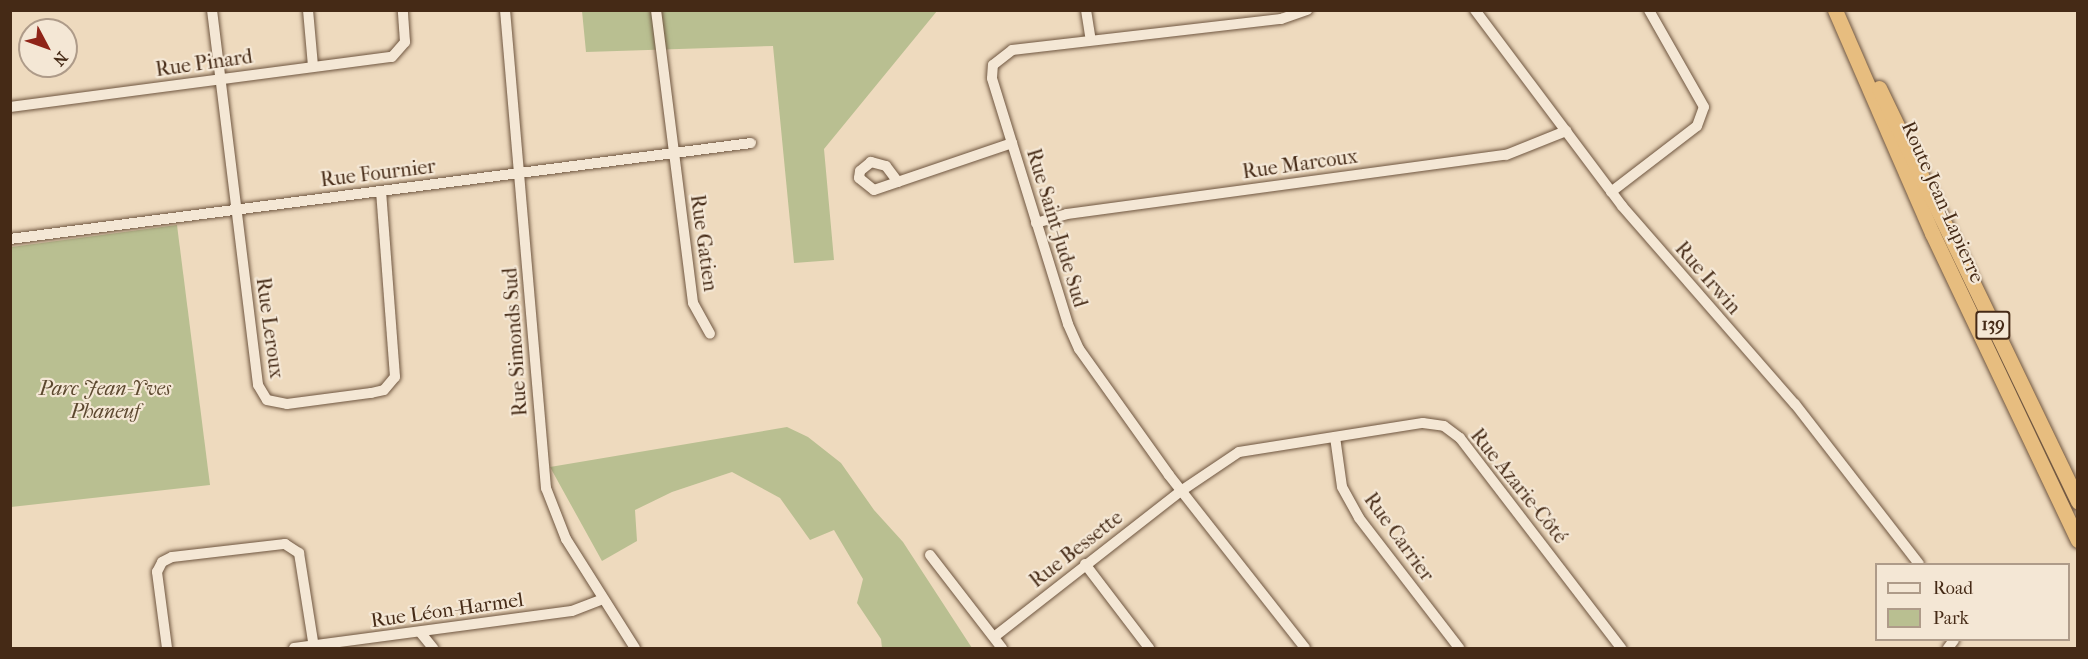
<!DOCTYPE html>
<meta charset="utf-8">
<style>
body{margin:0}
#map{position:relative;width:2088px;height:659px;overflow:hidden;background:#eedabe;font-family:"IM FELL French Canon",serif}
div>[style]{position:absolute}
.green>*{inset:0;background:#b9bf91}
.roads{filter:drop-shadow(0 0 2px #6f5640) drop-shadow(0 0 2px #6f5640)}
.minor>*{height:10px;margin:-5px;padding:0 5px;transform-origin:5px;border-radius:5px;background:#f4e7d5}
.highway>*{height:15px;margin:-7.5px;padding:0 7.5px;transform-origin:7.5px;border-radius:7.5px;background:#e7bd7f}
span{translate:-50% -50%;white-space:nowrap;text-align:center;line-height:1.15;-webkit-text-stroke:4.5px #f4e7d5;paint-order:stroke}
.shield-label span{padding:2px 4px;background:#f4e7d5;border:2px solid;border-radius:4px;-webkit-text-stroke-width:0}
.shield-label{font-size:18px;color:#452a16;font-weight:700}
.street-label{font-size:20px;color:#452a16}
.park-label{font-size:20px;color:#5c482f;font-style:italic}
.frame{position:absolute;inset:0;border:12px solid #452a16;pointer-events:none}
.legend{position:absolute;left:1875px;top:563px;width:195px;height:78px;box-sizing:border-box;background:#f4e7d5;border:2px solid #ae9b89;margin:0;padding:8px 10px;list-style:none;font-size:18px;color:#452a16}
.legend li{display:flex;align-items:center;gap:12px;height:30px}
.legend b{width:30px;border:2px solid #ae9b89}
.north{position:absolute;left:18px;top:18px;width:60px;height:60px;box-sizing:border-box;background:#f4e7d5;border:2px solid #ae9b89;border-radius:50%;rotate:131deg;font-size:16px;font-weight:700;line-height:24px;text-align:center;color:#452a16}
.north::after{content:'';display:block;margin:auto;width:21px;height:27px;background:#8f2418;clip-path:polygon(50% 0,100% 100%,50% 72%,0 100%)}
</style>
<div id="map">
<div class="green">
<i style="clip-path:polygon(582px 11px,937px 11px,824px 149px,834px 260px,794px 263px,773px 46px,586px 52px)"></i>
<i style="clip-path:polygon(177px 225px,210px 485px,11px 507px,11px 247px)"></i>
<i style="clip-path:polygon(787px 427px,808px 437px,841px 463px,874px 510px,903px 542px,972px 648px,882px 648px,881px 639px,857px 603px,863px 579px,834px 530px,810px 540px,780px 498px,732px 472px,672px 492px,635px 510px,637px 541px,602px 561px,550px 467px)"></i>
</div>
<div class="roads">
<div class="minor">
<i style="left:212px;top:10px;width:378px;rotate:83deg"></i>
<i style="left:258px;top:385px;width:17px;rotate:59deg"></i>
<i style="left:267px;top:400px;width:20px;rotate:11deg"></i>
<i style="left:287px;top:404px;width:85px;rotate:-7.5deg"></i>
<i style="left:371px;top:393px;width:13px;rotate:-13deg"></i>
<i style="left:384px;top:390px;width:17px;rotate:-50deg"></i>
<i style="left:395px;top:377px;width:186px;rotate:-94.3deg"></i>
<i style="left:308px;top:10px;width:56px;rotate:84.9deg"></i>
<i style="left:505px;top:10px;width:480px;rotate:85.1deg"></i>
<i style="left:546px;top:488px;width:55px;rotate:68.6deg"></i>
<i style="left:566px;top:539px;width:129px;rotate:57.7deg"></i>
<i style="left:656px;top:10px;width:295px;rotate:82.8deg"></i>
<i style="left:693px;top:303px;width:35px;rotate:61deg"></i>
<i style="left:1086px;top:10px;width:30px;rotate:81deg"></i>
<i style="left:1475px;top:10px;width:245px;rotate:53.1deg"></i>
<i style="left:1622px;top:206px;width:263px;rotate:48.9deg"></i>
<i style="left:1795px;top:404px;width:202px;rotate:52.2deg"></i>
<i style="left:10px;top:107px;width:385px;rotate:-7.5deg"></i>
<i style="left:392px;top:57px;width:20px;rotate:-49deg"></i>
<i style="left:405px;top:42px;width:32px;rotate:-94deg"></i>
<i style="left:898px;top:182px;width:20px;rotate:-127deg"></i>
<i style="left:886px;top:166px;width:16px;rotate:-165deg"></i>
<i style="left:871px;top:162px;width:14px;rotate:141deg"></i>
<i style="left:860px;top:171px;width:7px;rotate:98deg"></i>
<i style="left:859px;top:178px;width:19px;rotate:39deg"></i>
<i style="left:874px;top:190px;width:146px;rotate:-18.8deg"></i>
<i style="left:1611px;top:192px;width:108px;rotate:-37.5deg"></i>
<i style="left:1697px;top:126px;width:20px;rotate:-70deg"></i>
<i style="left:1704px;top:107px;width:112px;rotate:-119.6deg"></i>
<i style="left:1036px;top:223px;width:32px;rotate:-16deg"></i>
<i style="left:1067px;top:214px;width:443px;rotate:-7.7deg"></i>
<i style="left:1506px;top:155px;width:65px;rotate:-21.8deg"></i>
<i style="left:10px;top:239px;width:747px;rotate:-7.38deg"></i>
<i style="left:1335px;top:437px;width:50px;rotate:82deg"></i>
<i style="left:1342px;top:487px;width:35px;rotate:61deg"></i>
<i style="left:1359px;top:518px;width:164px;rotate:52.4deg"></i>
<i style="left:930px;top:555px;width:118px;rotate:52.3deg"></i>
<i style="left:1085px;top:564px;width:106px;rotate:52.7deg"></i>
<i style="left:420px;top:632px;width:21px;rotate:51deg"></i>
<i style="left:994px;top:637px;width:237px;rotate:-38deg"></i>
<i style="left:1181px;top:491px;width:70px;rotate:-33.9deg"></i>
<i style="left:1239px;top:452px;width:186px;rotate:-9deg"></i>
<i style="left:1423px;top:423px;width:21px;rotate:8deg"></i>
<i style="left:1444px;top:426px;width:20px;rotate:37deg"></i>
<i style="left:1460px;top:438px;width:265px;rotate:52.5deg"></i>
<i style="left:167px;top:648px;width:77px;rotate:-97.5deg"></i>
<i style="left:157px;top:572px;width:11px;rotate:-63deg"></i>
<i style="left:162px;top:562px;width:11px;rotate:-27deg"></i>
<i style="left:172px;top:557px;width:114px;rotate:-6.6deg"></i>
<i style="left:285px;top:544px;width:17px;rotate:33deg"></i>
<i style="left:299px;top:553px;width:96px;rotate:81deg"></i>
<i style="left:294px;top:648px;width:280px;rotate:-7.6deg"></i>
<i style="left:572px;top:611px;width:33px;rotate:-21deg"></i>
<i style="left:1305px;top:648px;width:220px;rotate:-128.2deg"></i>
<i style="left:1169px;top:475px;width:155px;rotate:-125.5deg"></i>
<i style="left:1079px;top:349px;width:27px;rotate:-114deg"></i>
<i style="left:1068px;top:324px;width:257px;rotate:-107.2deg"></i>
<i style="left:992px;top:78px;width:13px;rotate:-86deg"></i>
<i style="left:993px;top:65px;width:24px;rotate:-38deg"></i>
<i style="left:1012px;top:50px;width:271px;rotate:-6.6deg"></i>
<i style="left:1281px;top:19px;width:28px;rotate:-19deg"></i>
<i style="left:1948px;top:648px;width:10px;rotate:-53deg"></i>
</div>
<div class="highway">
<i style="left:1835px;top:10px;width:243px;rotate:66.5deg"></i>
<i style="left:1932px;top:233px;width:340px;rotate:64.6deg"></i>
<i style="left:1879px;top:88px;width:459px;rotate:64.3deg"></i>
</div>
</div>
<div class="shield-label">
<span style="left:1993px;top:325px">139</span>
</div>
<div class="street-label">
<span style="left:204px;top:63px;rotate:-8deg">Rue Pinard</span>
<span style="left:1300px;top:164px;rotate:-8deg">Rue Marcoux</span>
<span style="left:378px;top:173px;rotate:-7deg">Rue Fournier</span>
<span style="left:1943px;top:202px;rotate:66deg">Route Jean-Lapierre</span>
<span style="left:1057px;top:228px;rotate:73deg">Rue Saint-Jude Sud</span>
<span style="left:704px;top:243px;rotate:82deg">Rue Gatien</span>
<span style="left:1708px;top:278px;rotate:49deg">Rue Irwin</span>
<span style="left:270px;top:328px;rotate:82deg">Rue Leroux</span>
<span style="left:515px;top:342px;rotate:-94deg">Rue Simonds Sud</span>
<span style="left:1519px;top:486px;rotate:51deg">Rue Azarie-Côté</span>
<span style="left:1399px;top:537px;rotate:54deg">Rue Carrier</span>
<span style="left:1076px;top:549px;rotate:-38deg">Rue Bessette</span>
<span style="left:447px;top:610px;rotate:-8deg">Rue Léon-Harmel</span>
</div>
<div class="park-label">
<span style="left:105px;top:400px">Parc Jean-Yves<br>Phaneuf</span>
</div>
<div class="frame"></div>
<ul class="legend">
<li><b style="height:8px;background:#f4e7d5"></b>Road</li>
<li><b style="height:16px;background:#b9bf91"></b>Park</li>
</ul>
<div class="north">N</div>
</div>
